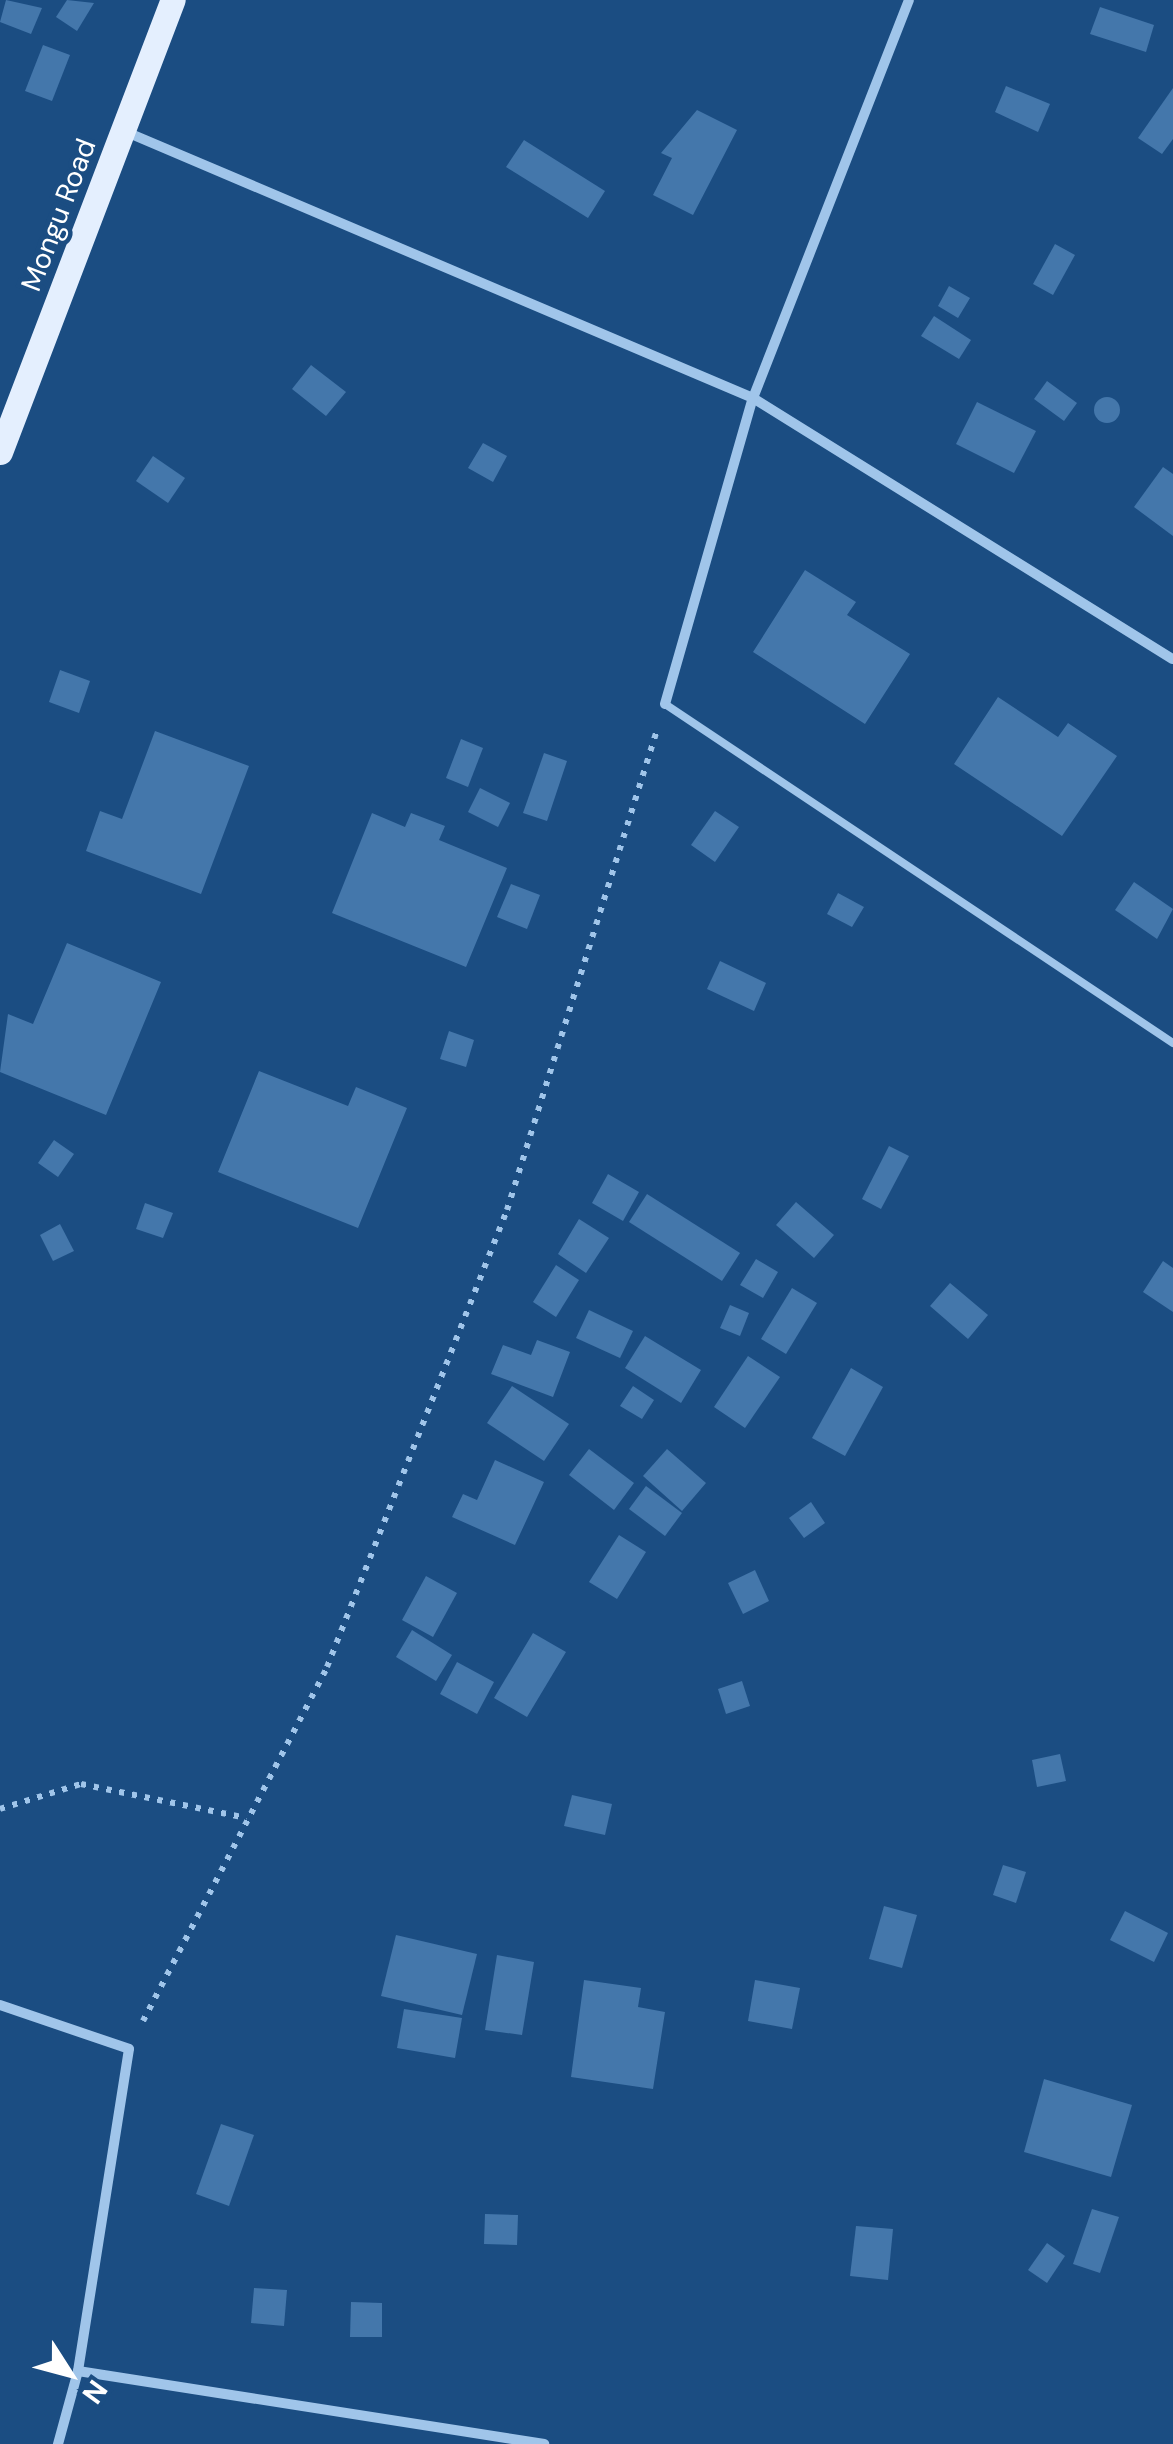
<!DOCTYPE html>
<style>
body{margin:0}
#map{position:relative;width:1173px;height:2444px;overflow:hidden;background:#1b4d82;font-family:"DM Sans",sans-serif}
div>[style]{position:absolute}
.building>*{inset:0;background:#4477ab}
.round{border-radius:50%}
.path>*{height:6px;margin-top:-3px;transform-origin:0;background:repeating-linear-gradient(90deg,#a0c5ea 0 5px,transparent 0 13px)}
.lane>*{height:8px;margin:-4px;padding:0 4px;transform-origin:4px;border-radius:4px;background:#a0c5ea}
.street>*{height:10px;margin:-5px;padding:0 5px;transform-origin:5px;border-radius:5px;background:#a0c5ea}
.primary>*{height:25px;margin:-12.5px;padding:0 12.5px;transform-origin:12.5px;border-radius:12.5px;background:#e4effe}
span{translate:-50% -50%;white-space:nowrap;text-align:center;line-height:1.15;-webkit-text-stroke:9px #1b4d82;paint-order:stroke}
.street-label{font-size:28px;color:#fff}
.north{position:absolute;left:20px;top:2324px;width:100px;height:100px;-webkit-text-stroke:8px #1b4d82;paint-order:stroke;rotate:126deg;font-size:28px;font-weight:700;line-height:40px;text-align:center;color:#fff}
.north::after{content:'';display:block;margin:auto;width:35px;height:45px;background:#fff;clip-path:polygon(50% 0,100% 100%,50% 72%,0 100%)}
</style>
<div id="map">
<div class="building">
<i style="clip-path:polygon(6px 0,42px 8px,31px 34px,0 22px)"></i>
<i style="clip-path:polygon(67px 0,94px 3px,77px 31px,56px 17px)"></i>
<i style="clip-path:polygon(1100px 7px,1154px 25px,1146px 52px,1090px 34px)"></i>
<i style="clip-path:polygon(43px 45px,70px 55px,52px 101px,25px 91px)"></i>
<i style="clip-path:polygon(1006px 86px,1050px 104px,1038px 132px,995px 112px)"></i>
<i style="clip-path:polygon(1173px 88px,1173px 139px,1162px 154px,1138px 138px)"></i>
<i style="clip-path:polygon(697px 110px,737px 130px,693px 215px,653px 195px,672px 158px,661px 153px)"></i>
<i style="clip-path:polygon(524px 140px,605px 191px,588px 218px,506px 167px)"></i>
<i style="clip-path:polygon(1055px 244px,1075px 255px,1053px 295px,1033px 284px)"></i>
<i style="clip-path:polygon(949px 286px,970px 298px,958px 318px,938px 306px)"></i>
<i style="clip-path:polygon(934px 316px,971px 340px,959px 359px,921px 336px)"></i>
<i style="clip-path:polygon(311px 365px,346px 392px,326px 416px,292px 389px)"></i>
<i style="clip-path:polygon(1047px 381px,1077px 403px,1064px 421px,1034px 399px)"></i>
<i class="round" style="left:1094px;top:397px;width:26px;height:26px"></i>
<i style="clip-path:polygon(977px 402px,1036px 431px,1014px 473px,956px 444px)"></i>
<i style="clip-path:polygon(483px 443px,507px 456px,493px 482px,468px 468px)"></i>
<i style="clip-path:polygon(153px 456px,185px 478px,168px 503px,136px 481px)"></i>
<i style="clip-path:polygon(1163px 467px,1173px 474px,1173px 536px,1134px 507px)"></i>
<i style="clip-path:polygon(805px 570px,856px 602px,847px 615px,910px 654px,865px 724px,753px 652px)"></i>
<i style="clip-path:polygon(60px 670px,90px 681px,79px 713px,49px 702px)"></i>
<i style="clip-path:polygon(998px 697px,1058px 737px,1068px 723px,1117px 756px,1062px 836px,954px 764px)"></i>
<i style="clip-path:polygon(155px 731px,249px 766px,201px 894px,86px 851px,100px 811px,122px 819px)"></i>
<i style="clip-path:polygon(461px 739px,483px 748px,468px 787px,446px 778px)"></i>
<i style="clip-path:polygon(544px 753px,567px 761px,547px 821px,523px 813px)"></i>
<i style="clip-path:polygon(480px 788px,510px 803px,498px 827px,468px 812px)"></i>
<i style="clip-path:polygon(715px 811px,739px 827px,715px 862px,691px 845px)"></i>
<i style="clip-path:polygon(372px 813px,405px 827px,411px 813px,445px 826px,439px 840px,507px 868px,466px 967px,332px 913px)"></i>
<i style="clip-path:polygon(1134px 882px,1173px 909px,1157px 939px,1115px 910px)"></i>
<i style="clip-path:polygon(511px 884px,540px 895px,527px 929px,497px 917px)"></i>
<i style="clip-path:polygon(838px 893px,864px 907px,852px 927px,827px 914px)"></i>
<i style="clip-path:polygon(67px 943px,161px 982px,106px 1115px,0 1072px,8px 1014px,33px 1024px)"></i>
<i style="clip-path:polygon(720px 961px,766px 983px,754px 1011px,707px 989px)"></i>
<i style="clip-path:polygon(449px 1031px,474px 1040px,466px 1067px,440px 1059px)"></i>
<i style="clip-path:polygon(259px 1071px,348px 1106px,356px 1087px,407px 1108px,358px 1228px,218px 1172px)"></i>
<i style="clip-path:polygon(54px 1140px,74px 1154px,58px 1177px,38px 1163px)"></i>
<i style="clip-path:polygon(889px 1146px,909px 1156px,881px 1209px,862px 1199px)"></i>
<i style="clip-path:polygon(608px 1174px,639px 1192px,623px 1221px,592px 1203px)"></i>
<i style="clip-path:polygon(647px 1194px,740px 1253px,722px 1281px,629px 1222px)"></i>
<i style="clip-path:polygon(796px 1202px,834px 1235px,814px 1258px,776px 1225px)"></i>
<i style="clip-path:polygon(145px 1203px,173px 1213px,163px 1238px,136px 1229px)"></i>
<i style="clip-path:polygon(579px 1219px,609px 1238px,586px 1273px,558px 1254px)"></i>
<i style="clip-path:polygon(60px 1224px,74px 1251px,53px 1261px,40px 1235px)"></i>
<i style="clip-path:polygon(756px 1259px,778px 1272px,763px 1298px,740px 1285px)"></i>
<i style="clip-path:polygon(1163px 1261px,1173px 1268px,1173px 1312px,1143px 1292px)"></i>
<i style="clip-path:polygon(556px 1265px,579px 1280px,556px 1317px,533px 1302px)"></i>
<i style="clip-path:polygon(950px 1283px,988px 1315px,968px 1339px,930px 1306px)"></i>
<i style="clip-path:polygon(792px 1288px,817px 1303px,786px 1354px,761px 1339px)"></i>
<i style="clip-path:polygon(730px 1305px,749px 1313px,740px 1336px,720px 1328px)"></i>
<i style="clip-path:polygon(589px 1310px,633px 1331px,620px 1358px,576px 1338px)"></i>
<i style="clip-path:polygon(645px 1336px,701px 1370px,681px 1403px,625px 1368px)"></i>
<i style="clip-path:polygon(537px 1340px,570px 1352px,553px 1397px,491px 1374px,503px 1345px,531px 1355px)"></i>
<i style="clip-path:polygon(748px 1356px,780px 1377px,745px 1428px,714px 1407px)"></i>
<i style="clip-path:polygon(851px 1368px,883px 1387px,845px 1456px,812px 1438px)"></i>
<i style="clip-path:polygon(512px 1386px,569px 1424px,544px 1461px,487px 1423px)"></i>
<i style="clip-path:polygon(633px 1386px,654px 1400px,642px 1419px,620px 1406px)"></i>
<i style="clip-path:polygon(589px 1449px,634px 1483px,614px 1510px,569px 1475px)"></i>
<i style="clip-path:polygon(667px 1449px,706px 1483px,682px 1511px,643px 1476px)"></i>
<i style="clip-path:polygon(495px 1460px,544px 1482px,515px 1545px,452px 1517px,463px 1494px,477px 1500px)"></i>
<i style="clip-path:polygon(646px 1486px,682px 1513px,665px 1536px,629px 1509px)"></i>
<i style="clip-path:polygon(811px 1502px,825px 1523px,804px 1538px,789px 1518px)"></i>
<i style="clip-path:polygon(619px 1535px,646px 1552px,617px 1599px,589px 1582px)"></i>
<i style="clip-path:polygon(755px 1570px,769px 1601px,743px 1614px,728px 1583px)"></i>
<i style="clip-path:polygon(426px 1576px,457px 1593px,433px 1637px,402px 1620px)"></i>
<i style="clip-path:polygon(412px 1630px,452px 1655px,436px 1681px,396px 1657px)"></i>
<i style="clip-path:polygon(533px 1633px,566px 1652px,527px 1717px,494px 1698px)"></i>
<i style="clip-path:polygon(457px 1662px,494px 1682px,477px 1714px,440px 1694px)"></i>
<i style="clip-path:polygon(742px 1681px,750px 1706px,726px 1714px,718px 1689px)"></i>
<i style="clip-path:polygon(1060px 1754px,1066px 1781px,1037px 1787px,1032px 1760px)"></i>
<i style="clip-path:polygon(572px 1795px,612px 1804px,605px 1835px,564px 1826px)"></i>
<i style="clip-path:polygon(1003px 1865px,1026px 1872px,1016px 1903px,993px 1895px)"></i>
<i style="clip-path:polygon(884px 1906px,917px 1915px,902px 1968px,869px 1959px)"></i>
<i style="clip-path:polygon(1125px 1911px,1168px 1933px,1154px 1962px,1110px 1940px)"></i>
<i style="clip-path:polygon(396px 1935px,477px 1954px,462px 2015px,381px 1996px)"></i>
<i style="clip-path:polygon(497px 1955px,534px 1962px,522px 2035px,485px 2030px)"></i>
<i style="clip-path:polygon(584px 1980px,641px 1988px,638px 2007px,665px 2012px,653px 2089px,571px 2077px)"></i>
<i style="clip-path:polygon(755px 1980px,800px 1988px,792px 2029px,748px 2021px)"></i>
<i style="clip-path:polygon(404px 2009px,462px 2018px,455px 2058px,397px 2048px)"></i>
<i style="clip-path:polygon(1044px 2079px,1132px 2105px,1111px 2177px,1024px 2152px)"></i>
<i style="clip-path:polygon(221px 2124px,254px 2135px,229px 2206px,196px 2194px)"></i>
<i style="clip-path:polygon(1092px 2209px,1119px 2217px,1100px 2273px,1073px 2264px)"></i>
<i style="clip-path:polygon(485px 2214px,518px 2215px,517px 2245px,484px 2244px)"></i>
<i style="clip-path:polygon(856px 2226px,893px 2229px,888px 2280px,850px 2276px)"></i>
<i style="clip-path:polygon(1047px 2243px,1065px 2256px,1047px 2283px,1028px 2270px)"></i>
<i style="clip-path:polygon(254px 2288px,287px 2290px,284px 2326px,251px 2323px)"></i>
<i style="clip-path:polygon(351px 2302px,382px 2303px,382px 2337px,350px 2337px)"></i>
</div>
<div class="path">
<i style="left:0;top:1809px;width:85px;rotate:-17.2deg"></i>
<i style="left:81px;top:1784px;width:169px;rotate:11.6deg"></i>
<i style="left:143px;top:2021px;width:399px;rotate:-62.5deg"></i>
<i style="left:327px;top:1667px;width:491px;rotate:-68.5deg"></i>
<i style="left:507px;top:1210px;width:503px;rotate:-72.65deg"></i>
</div>
<div class="lane">
<i style="left:665px;top:704px;width:611px;rotate:33.72deg"></i>
</div>
<div class="street">
<i style="left:124px;top:131px;width:683px;rotate:23deg"></i>
<i style="left:753px;top:398px;width:494px;rotate:31.9deg"></i>
<i style="left:665px;top:704px;width:318px;rotate:-74deg"></i>
<i style="left:753px;top:398px;width:427px;rotate:-68.6deg"></i>
<i style="left:0;top:2005px;width:136px;rotate:18.8deg"></i>
<i style="left:129px;top:2049px;width:326px;rotate:99deg"></i>
<i style="left:78px;top:2371px;width:76px;rotate:105.3deg"></i>
<i style="left:78px;top:2371px;width:472px;rotate:8.9deg"></i>
</div>
<div class="primary">
<i style="left:0;top:452px;width:484px;rotate:-69.1deg"></i>
</div>
<div class="street-label">
<span style="left:59px;top:215px;rotate:-69deg">Mongu Road</span>
</div>
<div class="north">N</div>
</div>
